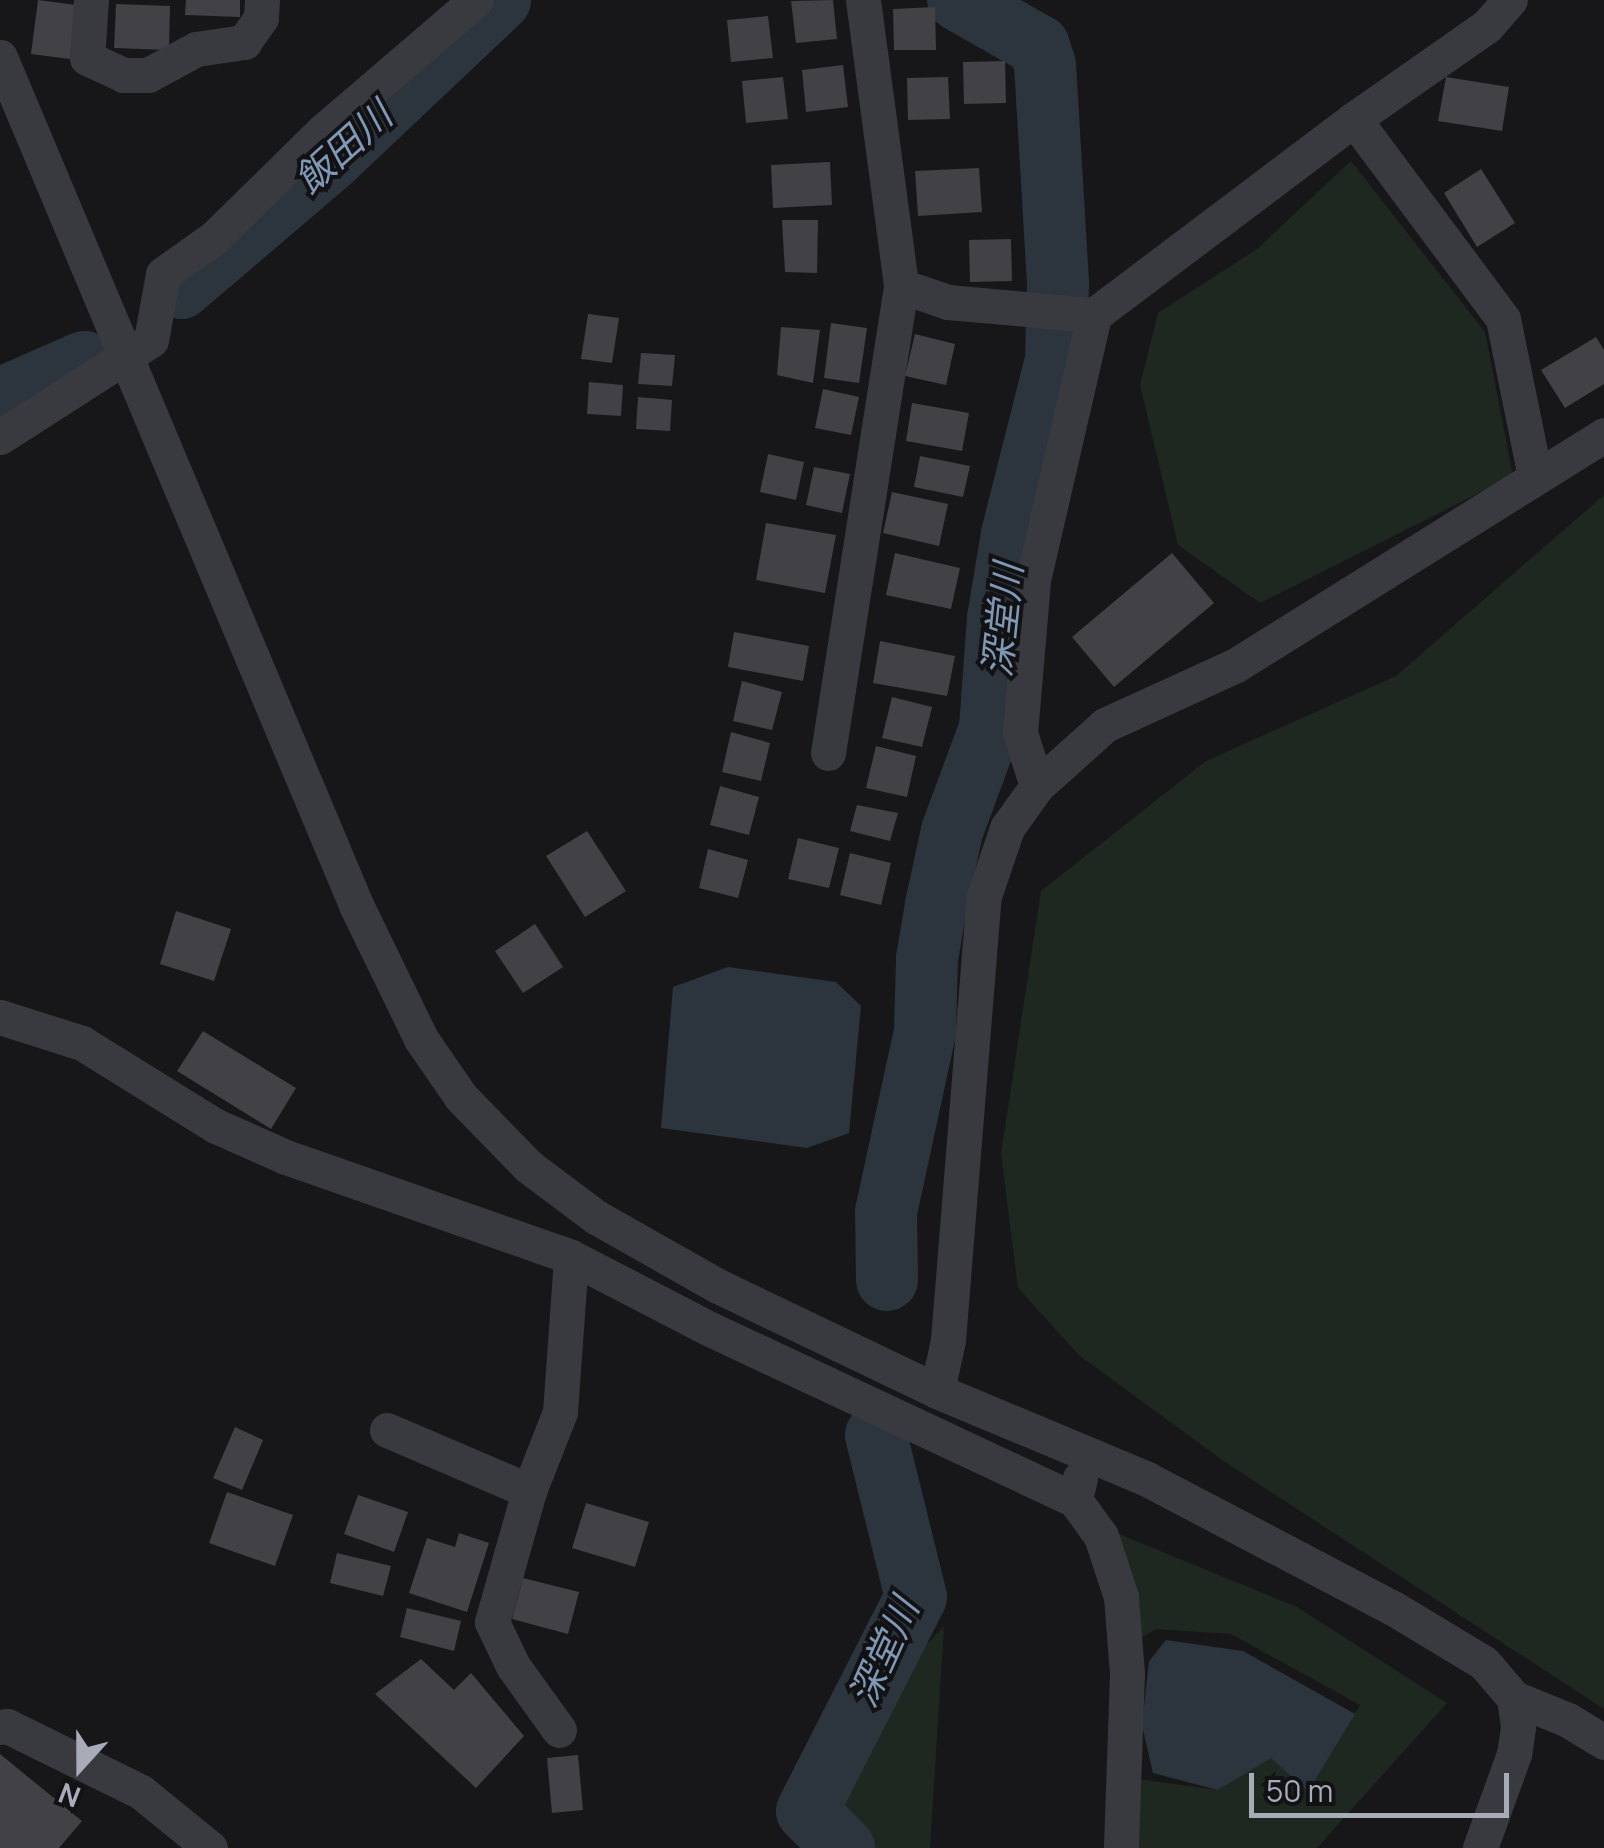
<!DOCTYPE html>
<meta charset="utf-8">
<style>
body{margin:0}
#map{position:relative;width:1604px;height:1848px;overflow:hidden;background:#171719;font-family:Manrope,"Noto Sans JP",sans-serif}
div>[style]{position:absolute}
.green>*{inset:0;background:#1e2720}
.water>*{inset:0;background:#2c353d}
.river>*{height:62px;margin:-31px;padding:0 31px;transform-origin:31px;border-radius:31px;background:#2c353d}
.building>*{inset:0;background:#414146}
.minor>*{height:35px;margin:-17.5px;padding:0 17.5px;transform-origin:17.5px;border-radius:17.5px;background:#393a40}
span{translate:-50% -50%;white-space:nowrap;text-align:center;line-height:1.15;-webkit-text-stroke:8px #121214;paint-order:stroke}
.water-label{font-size:38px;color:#7e98b5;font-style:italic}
.north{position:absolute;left:30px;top:1718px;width:100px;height:100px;-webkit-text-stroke:8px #121214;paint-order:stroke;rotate:201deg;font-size:28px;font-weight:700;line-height:40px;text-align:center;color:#a8acb9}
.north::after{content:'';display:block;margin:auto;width:35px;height:45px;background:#a8acb9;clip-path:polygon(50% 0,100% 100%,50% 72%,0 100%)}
.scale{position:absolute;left:1249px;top:1773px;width:260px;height:45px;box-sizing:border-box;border:5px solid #a8acb9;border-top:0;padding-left:12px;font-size:30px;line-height:35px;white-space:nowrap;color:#a8acb9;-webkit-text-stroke:8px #121214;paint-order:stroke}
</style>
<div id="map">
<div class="green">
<i style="clip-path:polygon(1351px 161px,1485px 332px,1513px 476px,1260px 603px,1178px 545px,1140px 385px,1158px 313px,1257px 249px)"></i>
<i style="clip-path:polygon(1604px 495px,1604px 1709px,1225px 1462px,1080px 1356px,1018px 1288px,1001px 1153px,1041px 891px,1206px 761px,1396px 676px)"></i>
<i style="clip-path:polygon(1092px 1523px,1297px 1607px,1447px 1703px,1317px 1848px,1123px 1848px,1138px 1779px,1218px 1790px,1271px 1757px,1308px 1792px,1360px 1705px,1231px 1634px,1156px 1629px,1135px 1641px)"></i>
<i style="clip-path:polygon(944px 1626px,930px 1848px,813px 1848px,851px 1723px)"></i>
</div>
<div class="water">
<i style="clip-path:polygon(728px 967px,836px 982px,861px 1006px,849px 1133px,807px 1148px,661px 1128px,673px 987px)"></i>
<i style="clip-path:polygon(1166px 1640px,1243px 1651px,1355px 1714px,1308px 1792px,1271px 1758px,1218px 1790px,1153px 1773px,1142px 1725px,1149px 1661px)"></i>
</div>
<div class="river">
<i style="left:181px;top:288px;width:200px;rotate:-40.5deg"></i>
<i style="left:333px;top:158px;width:230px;rotate:-43.4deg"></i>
<i style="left:0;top:399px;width:92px;rotate:-23.8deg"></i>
<i style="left:887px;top:1280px;width:68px;rotate:-90.8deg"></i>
<i style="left:886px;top:1212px;width:185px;rotate:-77.8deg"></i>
<i style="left:925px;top:1031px;width:72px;rotate:-88.4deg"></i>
<i style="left:927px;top:959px;width:55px;rotate:-80.5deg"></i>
<i style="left:936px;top:905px;width:76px;rotate:-77.8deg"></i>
<i style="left:952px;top:831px;width:110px;rotate:-69.7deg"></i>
<i style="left:990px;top:728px;width:110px;rotate:-85.8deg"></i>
<i style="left:998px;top:618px;width:85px;rotate:-80.5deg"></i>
<i style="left:1012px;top:534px;width:179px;rotate:-75.8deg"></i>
<i style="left:1056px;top:360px;width:77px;rotate:-88.5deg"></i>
<i style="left:1058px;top:283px;width:218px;rotate:-93.4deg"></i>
<i style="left:1045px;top:65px;width:20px;rotate:-108deg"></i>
<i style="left:1039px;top:46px;width:93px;rotate:-150.4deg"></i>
<i style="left:844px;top:1848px;width:52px;rotate:-135deg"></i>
<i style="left:807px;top:1811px;width:240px;rotate:-63deg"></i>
<i style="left:916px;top:1597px;width:167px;rotate:-103.9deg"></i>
</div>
<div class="building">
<i style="clip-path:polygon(38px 0,76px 5px,70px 59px,31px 54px)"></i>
<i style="clip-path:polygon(186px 0,240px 0,240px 17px,185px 15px)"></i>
<i style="clip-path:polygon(833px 0,837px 39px,796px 43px,791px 1px)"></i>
<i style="clip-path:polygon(116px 4px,170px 6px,169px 50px,114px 48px)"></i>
<i style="clip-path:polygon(935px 7px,936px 50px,894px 50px,893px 9px)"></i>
<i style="clip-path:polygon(768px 16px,773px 58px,731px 62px,727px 20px)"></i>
<i style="clip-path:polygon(1005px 61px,1006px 103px,964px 104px,963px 62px)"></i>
<i style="clip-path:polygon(843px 65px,848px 107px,806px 112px,802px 70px)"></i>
<i style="clip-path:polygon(783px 77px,788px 119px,746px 123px,742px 81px)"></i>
<i style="clip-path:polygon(948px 77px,950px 119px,908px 120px,907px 78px)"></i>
<i style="clip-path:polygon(1446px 77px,1509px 87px,1502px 131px,1438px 121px)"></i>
<i style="clip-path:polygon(830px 162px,832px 205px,773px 208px,771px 165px)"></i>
<i style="clip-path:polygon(979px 168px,982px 212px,918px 216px,915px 171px)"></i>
<i style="clip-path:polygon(1481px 169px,1515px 223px,1477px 247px,1444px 193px)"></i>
<i style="clip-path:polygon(782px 220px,818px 220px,817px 273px,785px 272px)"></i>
<i style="clip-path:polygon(1011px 239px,1012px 281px,970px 282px,969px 240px)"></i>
<i style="clip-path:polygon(588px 314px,619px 318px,612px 363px,581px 359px)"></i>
<i style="clip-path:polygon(831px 323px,867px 328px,859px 383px,824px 378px)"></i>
<i style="clip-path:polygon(781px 327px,820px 330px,813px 383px,777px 375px)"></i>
<i style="clip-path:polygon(915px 334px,955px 344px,946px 385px,905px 376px)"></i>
<i style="clip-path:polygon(1596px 337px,1604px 350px,1604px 384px,1565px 408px,1541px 370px)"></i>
<i style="clip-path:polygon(641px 353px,675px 355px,672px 386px,638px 384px)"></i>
<i style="clip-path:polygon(589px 382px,623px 385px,621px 416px,587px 414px)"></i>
<i style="clip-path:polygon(823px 389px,859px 397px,851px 435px,815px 428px)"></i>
<i style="clip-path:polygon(638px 397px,672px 400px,670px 431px,636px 429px)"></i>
<i style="clip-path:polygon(912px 403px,969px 413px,962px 451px,906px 441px)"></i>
<i style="clip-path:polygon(768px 454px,804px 462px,796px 500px,760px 492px)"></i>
<i style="clip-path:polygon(920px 456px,970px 466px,963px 497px,914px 487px)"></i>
<i style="clip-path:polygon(814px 467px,850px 474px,842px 513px,806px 505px)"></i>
<i style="clip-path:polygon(892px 492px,948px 504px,939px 546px,883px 533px)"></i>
<i style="clip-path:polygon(766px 523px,836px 535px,825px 593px,756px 580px)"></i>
<i style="clip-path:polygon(895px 553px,960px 568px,951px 609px,886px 595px)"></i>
<i style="clip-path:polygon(1172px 553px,1214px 603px,1114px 687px,1072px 637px)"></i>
<i style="clip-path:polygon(734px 632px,809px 646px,803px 681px,728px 667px)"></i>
<i style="clip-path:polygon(880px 641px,955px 656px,947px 696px,873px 683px)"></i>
<i style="clip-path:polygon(742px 681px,782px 692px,772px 730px,733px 721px)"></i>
<i style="clip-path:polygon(892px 697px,932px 707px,922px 747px,882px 738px)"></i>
<i style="clip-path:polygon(731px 732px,770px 743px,761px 781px,722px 772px)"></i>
<i style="clip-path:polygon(876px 746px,916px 756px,907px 797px,866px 788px)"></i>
<i style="clip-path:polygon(720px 786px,759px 797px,749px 835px,710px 825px)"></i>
<i style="clip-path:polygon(857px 805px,898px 813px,890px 841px,850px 831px)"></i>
<i style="clip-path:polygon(587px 831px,626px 891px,585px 917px,546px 856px)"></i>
<i style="clip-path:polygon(798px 838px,839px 848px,829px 888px,788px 879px)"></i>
<i style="clip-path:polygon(708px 849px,748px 860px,738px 898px,699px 888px)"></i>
<i style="clip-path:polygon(850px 853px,891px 863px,881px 905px,840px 895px)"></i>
<i style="clip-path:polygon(176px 911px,231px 929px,214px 981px,160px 964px)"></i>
<i style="clip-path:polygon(535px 924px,563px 967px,523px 993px,495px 951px)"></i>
<i style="clip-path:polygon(203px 1031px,296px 1088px,271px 1129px,177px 1071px)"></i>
<i style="clip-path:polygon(235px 1427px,263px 1440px,242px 1490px,213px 1478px)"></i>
<i style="clip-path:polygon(227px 1492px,293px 1515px,275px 1566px,209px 1543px)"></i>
<i style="clip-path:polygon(358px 1495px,408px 1512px,394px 1552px,344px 1534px)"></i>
<i style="clip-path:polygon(586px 1503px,649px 1522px,635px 1567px,572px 1548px)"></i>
<i style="clip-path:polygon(459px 1533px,489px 1543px,467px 1612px,409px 1593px,427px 1538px,455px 1547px)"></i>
<i style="clip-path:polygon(337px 1553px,391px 1566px,383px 1596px,330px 1583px)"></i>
<i style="clip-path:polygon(523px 1578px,579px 1592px,568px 1634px,512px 1619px)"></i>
<i style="clip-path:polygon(407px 1608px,461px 1621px,454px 1651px,400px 1637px)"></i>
<i style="clip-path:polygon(421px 1659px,454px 1690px,471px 1673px,524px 1736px,476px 1788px,375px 1694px)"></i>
<i style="clip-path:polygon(0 1754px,82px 1821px,59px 1848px,0 1848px)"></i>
<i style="clip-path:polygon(578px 1755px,583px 1810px,552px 1813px,547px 1758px)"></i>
</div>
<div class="minor">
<i style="left:91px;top:0;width:58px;rotate:93.9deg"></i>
<i style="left:87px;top:58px;width:40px;rotate:25deg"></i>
<i style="left:123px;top:75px;width:25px"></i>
<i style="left:148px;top:75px;width:55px;rotate:-28.4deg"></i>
<i style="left:196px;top:49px;width:49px;rotate:-8.3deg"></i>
<i style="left:244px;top:42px;width:29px;rotate:-55deg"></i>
<i style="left:261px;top:18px;width:18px;rotate:-87deg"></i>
<i style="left:863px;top:0;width:289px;rotate:82.4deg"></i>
<i style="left:901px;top:286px;width:50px;rotate:18.8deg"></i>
<i style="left:948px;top:302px;width:147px;rotate:5.1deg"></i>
<i style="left:0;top:57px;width:922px;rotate:67.22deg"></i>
<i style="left:357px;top:907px;width:147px;rotate:64.1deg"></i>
<i style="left:421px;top:1039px;width:70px;rotate:55.4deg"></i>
<i style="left:461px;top:1097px;width:96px;rotate:45.8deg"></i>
<i style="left:528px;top:1166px;width:85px;rotate:36.9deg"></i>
<i style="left:596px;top:1217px;width:140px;rotate:29.5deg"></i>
<i style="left:718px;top:1286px;width:243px;rotate:25.6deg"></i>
<i style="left:937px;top:1391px;width:228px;rotate:22.7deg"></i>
<i style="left:1147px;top:1479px;width:278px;rotate:27.7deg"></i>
<i style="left:1393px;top:1608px;width:106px;rotate:31.1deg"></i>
<i style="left:1484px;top:1663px;width:46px;rotate:49.4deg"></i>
<i style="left:1514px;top:1698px;width:29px;rotate:82deg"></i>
<i style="left:1518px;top:1727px;width:27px;rotate:98deg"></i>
<i style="left:1514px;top:1754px;width:100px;rotate:109.9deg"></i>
<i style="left:1354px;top:119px;width:249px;rotate:53.3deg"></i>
<i style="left:1503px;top:319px;width:160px;rotate:78.5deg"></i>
<i style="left:0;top:437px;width:179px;rotate:-32.7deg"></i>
<i style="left:151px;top:340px;width:67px;rotate:-79.7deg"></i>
<i style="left:163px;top:274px;width:64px;rotate:-35.4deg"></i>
<i style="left:215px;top:237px;width:151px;rotate:-44.5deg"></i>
<i style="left:323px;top:131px;width:201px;rotate:-40.6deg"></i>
<i style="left:828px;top:753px;width:473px;rotate:-81.1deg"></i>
<i style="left:1037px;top:786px;width:56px;rotate:-107.8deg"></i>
<i style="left:1020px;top:733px;width:154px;rotate:-85.1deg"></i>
<i style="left:1033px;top:580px;width:272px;rotate:-77deg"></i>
<i style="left:1094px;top:315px;width:326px;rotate:-37deg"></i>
<i style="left:1354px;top:119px;width:162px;rotate:-35deg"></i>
<i style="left:1487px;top:26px;width:35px;rotate:-49deg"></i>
<i style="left:0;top:1017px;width:86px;rotate:17.6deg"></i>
<i style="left:82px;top:1043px;width:158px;rotate:31.8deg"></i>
<i style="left:216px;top:1126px;width:77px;rotate:23.9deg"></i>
<i style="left:286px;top:1157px;width:302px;rotate:19.3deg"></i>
<i style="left:571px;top:1257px;width:157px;rotate:27.4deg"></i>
<i style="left:710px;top:1329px;width:403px;rotate:25.1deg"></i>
<i style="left:937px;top:1391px;width:52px;rotate:-77.8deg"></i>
<i style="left:948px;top:1340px;width:445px;rotate:-85.4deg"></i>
<i style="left:984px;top:896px;width:72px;rotate:-71.3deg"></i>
<i style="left:1007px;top:828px;width:52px;rotate:-54.5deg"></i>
<i style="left:1037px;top:786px;width:91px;rotate:-41.9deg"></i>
<i style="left:1105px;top:725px;width:144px;rotate:-24.6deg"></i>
<i style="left:1236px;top:665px;width:434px;rotate:-32deg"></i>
<i style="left:387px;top:1430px;width:155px;rotate:23.2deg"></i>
<i style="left:1080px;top:1478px;width:23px;rotate:103deg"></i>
<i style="left:1075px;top:1500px;width:44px;rotate:54.2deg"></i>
<i style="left:1101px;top:1536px;width:64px;rotate:71.8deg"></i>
<i style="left:1121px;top:1597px;width:77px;rotate:85.5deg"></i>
<i style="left:1127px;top:1674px;width:174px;rotate:92deg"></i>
<i style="left:1514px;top:1698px;width:58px;rotate:22.2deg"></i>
<i style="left:1568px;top:1720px;width:42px;rotate:31.4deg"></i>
<i style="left:0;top:1727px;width:7px;rotate:-8deg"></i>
<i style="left:7px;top:1726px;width:149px;rotate:26.2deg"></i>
<i style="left:141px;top:1792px;width:89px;rotate:39.1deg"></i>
<i style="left:559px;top:1730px;width:79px;rotate:-125.7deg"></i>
<i style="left:513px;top:1666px;width:49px;rotate:-115.5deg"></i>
<i style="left:492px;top:1622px;width:136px;rotate:-74.2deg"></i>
<i style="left:529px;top:1491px;width:85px;rotate:-68.6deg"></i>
<i style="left:560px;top:1412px;width:155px;rotate:-85.9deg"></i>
</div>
<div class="water-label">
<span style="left:343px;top:147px;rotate:-42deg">飯田川</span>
<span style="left:1002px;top:620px;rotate:-84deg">深堂川</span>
<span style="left:883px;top:1652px;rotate:-66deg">深堂川</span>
</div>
<div class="north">N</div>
<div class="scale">50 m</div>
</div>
